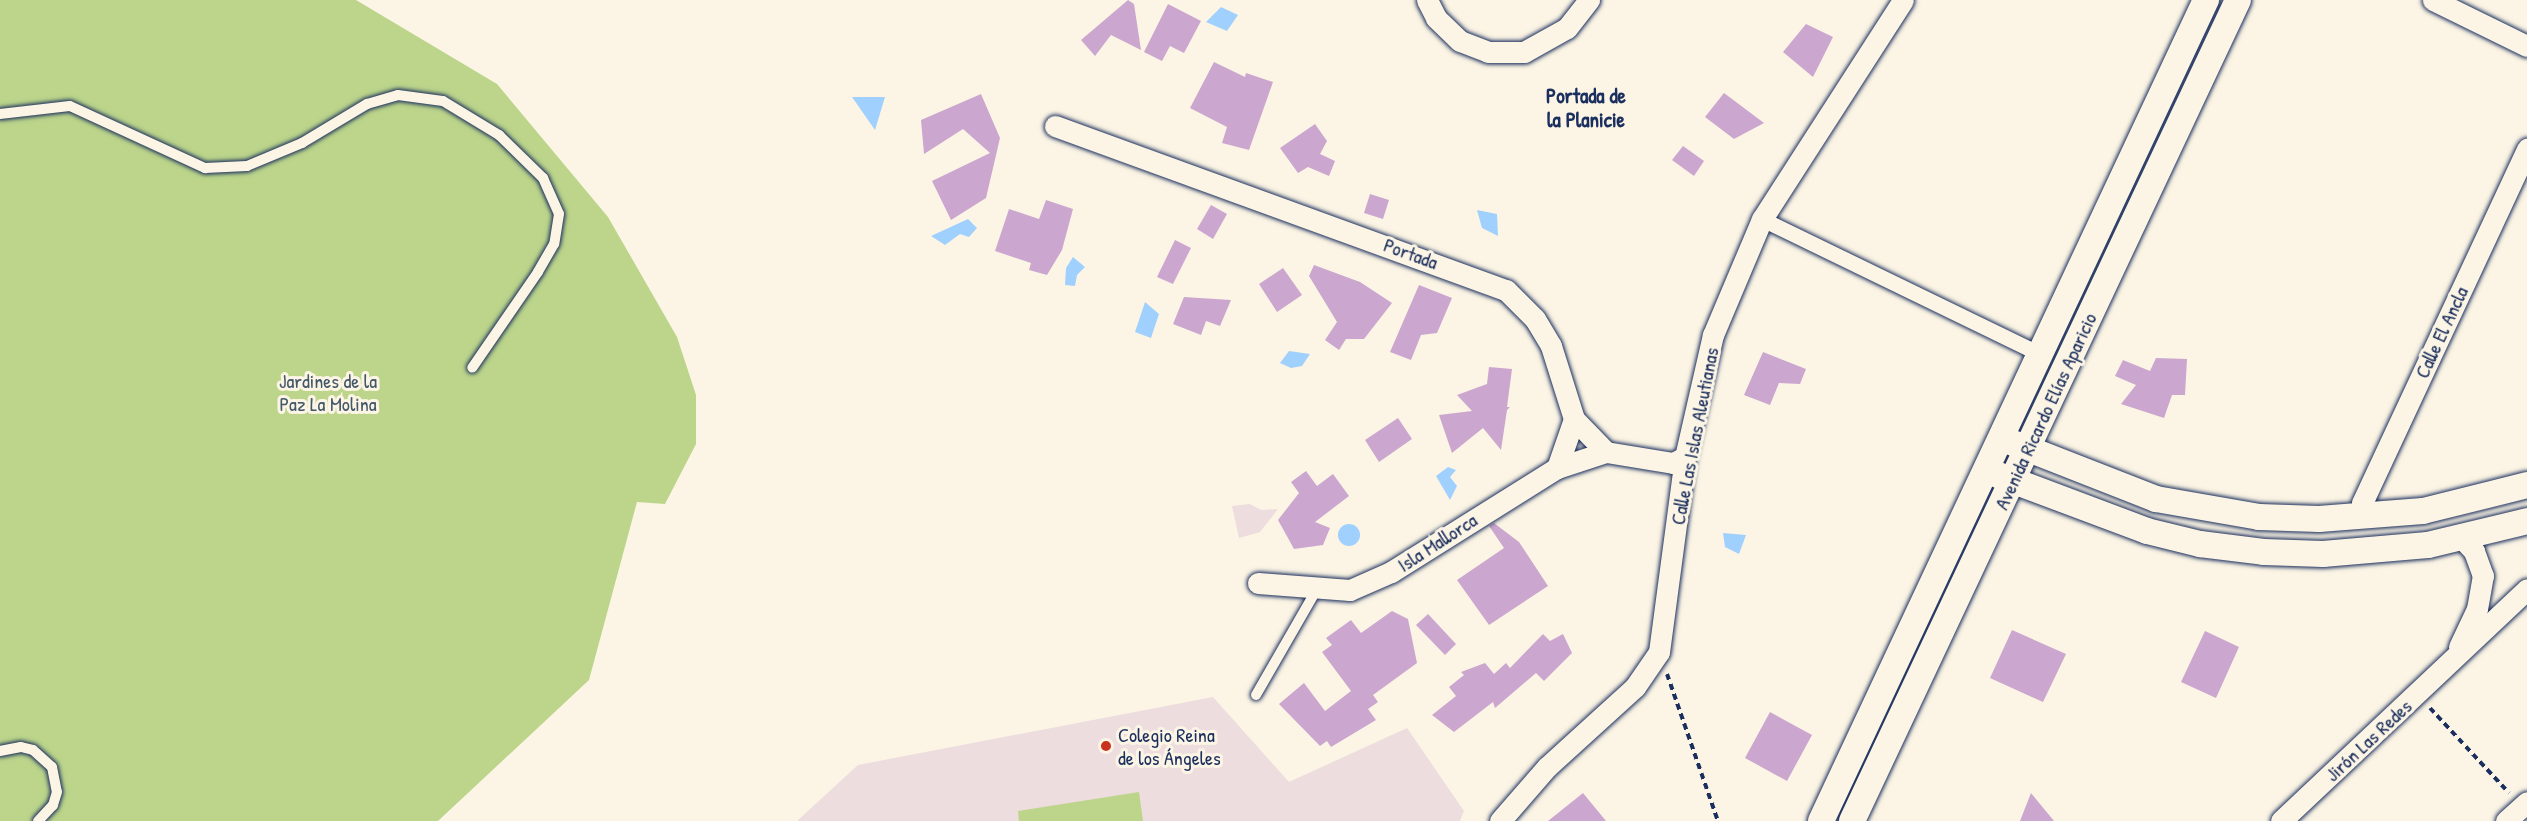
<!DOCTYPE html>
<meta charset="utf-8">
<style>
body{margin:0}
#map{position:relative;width:2527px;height:821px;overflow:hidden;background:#fcf5e5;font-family:"Patrick Hand",sans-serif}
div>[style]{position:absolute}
.built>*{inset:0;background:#edddde}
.green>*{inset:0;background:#bcd58b}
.water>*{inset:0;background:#a0d0fd}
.round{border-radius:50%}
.building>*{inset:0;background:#cba6cf}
.path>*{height:4px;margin-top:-2px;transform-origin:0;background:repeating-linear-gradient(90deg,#1b2f5e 0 6px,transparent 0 10.5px)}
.roads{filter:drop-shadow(0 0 2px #1b2f5e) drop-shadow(0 0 2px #1b2f5e)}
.service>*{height:10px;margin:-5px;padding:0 5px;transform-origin:5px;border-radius:5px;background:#fcf5e5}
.pedestrian>*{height:15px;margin:-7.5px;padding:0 7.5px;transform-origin:7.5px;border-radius:7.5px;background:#fcf5e5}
.minor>*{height:21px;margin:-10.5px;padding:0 10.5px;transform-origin:10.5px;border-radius:10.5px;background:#fcf5e5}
.tertiary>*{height:26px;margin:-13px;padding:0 13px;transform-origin:13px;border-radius:13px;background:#fcf5e5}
.dots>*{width:16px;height:16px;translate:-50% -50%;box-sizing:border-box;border:3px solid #fcf5e5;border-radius:50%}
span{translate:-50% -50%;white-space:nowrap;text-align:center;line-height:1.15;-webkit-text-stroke:6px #fcf5e5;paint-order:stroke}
.street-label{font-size:20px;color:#1b2f5e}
.park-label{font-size:20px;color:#435869}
.poi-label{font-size:20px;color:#1b2f5e}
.left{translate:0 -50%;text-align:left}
.neighbourhood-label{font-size:21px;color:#1b2f5e;font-weight:700}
</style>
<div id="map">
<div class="built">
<i style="clip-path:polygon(1250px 504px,1261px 510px,1278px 509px,1260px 532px,1239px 538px,1232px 506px)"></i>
<i style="clip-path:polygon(1213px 697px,1289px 782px,1407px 728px,1464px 811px,1460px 821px,797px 821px,858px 765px)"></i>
</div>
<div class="green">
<i style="clip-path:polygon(0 0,356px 0,497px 84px,608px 217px,677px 337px,696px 395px,696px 444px,665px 504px,637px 502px,589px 680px,438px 821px,0 821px)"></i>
<i style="clip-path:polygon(1139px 792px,1143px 821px,1019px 821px,1018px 811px)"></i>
</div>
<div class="water">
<i style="clip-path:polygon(1221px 7px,1238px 15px,1227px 31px,1206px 22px)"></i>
<i style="clip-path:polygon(852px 97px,885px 97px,875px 130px)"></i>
<i style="clip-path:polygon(1477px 210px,1497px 214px,1498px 236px,1482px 228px)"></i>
<i style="clip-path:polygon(968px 219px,977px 228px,969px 237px,960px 234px,945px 245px,931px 236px)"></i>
<i style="clip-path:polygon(1073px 257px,1085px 267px,1077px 275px,1075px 286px,1065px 285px,1066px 268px)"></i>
<i style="clip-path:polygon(1145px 302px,1159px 314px,1151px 338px,1135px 332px)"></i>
<i style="clip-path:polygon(1289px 351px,1310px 354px,1302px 366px,1291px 368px,1280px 363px)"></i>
<i style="clip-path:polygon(1448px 467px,1456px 470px,1450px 477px,1457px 486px,1450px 500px,1436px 476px)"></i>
<i class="round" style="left:1338px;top:524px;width:22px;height:22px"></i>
<i style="clip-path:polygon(1723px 533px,1746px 535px,1739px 554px,1725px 547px)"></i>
</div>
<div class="building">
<i style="clip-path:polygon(1128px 0,1134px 4px,1141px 50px,1111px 35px,1095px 56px,1081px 40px)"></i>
<i style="clip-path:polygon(1168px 4px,1201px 21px,1184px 53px,1170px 46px,1162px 61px,1144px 52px)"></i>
<i style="clip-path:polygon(1806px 24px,1833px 37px,1813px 77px,1783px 52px)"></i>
<i style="clip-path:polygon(1214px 62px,1245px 77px,1246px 73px,1273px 82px,1249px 150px,1222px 143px,1227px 127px,1190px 108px)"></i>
<i style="clip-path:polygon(1724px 93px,1764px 123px,1734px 139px,1705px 117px)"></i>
<i style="clip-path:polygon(981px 94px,1000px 138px,986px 198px,951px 220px,932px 181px,990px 153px,963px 129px,924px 154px,921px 120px)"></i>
<i style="clip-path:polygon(1315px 124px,1327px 141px,1320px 154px,1335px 161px,1329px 176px,1308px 167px,1298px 173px,1280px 148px)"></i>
<i style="clip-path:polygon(1683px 146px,1704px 161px,1694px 176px,1672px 160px)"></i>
<i style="clip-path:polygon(1370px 194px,1389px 200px,1383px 219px,1364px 213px)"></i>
<i style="clip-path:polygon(1046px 200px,1073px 209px,1062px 250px,1047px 275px,1029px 270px,1031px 263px,995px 251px,1009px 209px,1039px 219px)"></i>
<i style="clip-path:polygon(1211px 205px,1227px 214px,1213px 239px,1197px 229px)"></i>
<i style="clip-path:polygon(1175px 240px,1191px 248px,1173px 284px,1157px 277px)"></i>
<i style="clip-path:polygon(1314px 265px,1360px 282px,1392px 303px,1364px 339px,1346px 339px,1339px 350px,1325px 340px,1337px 322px,1309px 276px)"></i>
<i style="clip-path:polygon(1283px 268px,1302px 295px,1277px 312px,1259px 284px)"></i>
<i style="clip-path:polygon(1419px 285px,1452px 298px,1437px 333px,1421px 335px,1411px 360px,1390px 352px)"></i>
<i style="clip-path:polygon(1184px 297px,1231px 300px,1220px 326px,1206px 321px,1201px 335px,1173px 324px)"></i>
<i style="clip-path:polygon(1763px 352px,1806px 369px,1800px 384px,1779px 383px,1770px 405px,1744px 395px)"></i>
<i style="clip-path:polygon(2156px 358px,2187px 359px,2185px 395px,2172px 395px,2164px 418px,2121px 404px,2136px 385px,2115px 376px,2123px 360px,2150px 371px)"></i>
<i style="clip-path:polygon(1489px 367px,1512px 369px,1507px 407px,1510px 407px,1507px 410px,1501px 450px,1483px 428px,1452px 453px,1439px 415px,1472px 411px,1457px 395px,1487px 384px)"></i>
<i style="clip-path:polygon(1398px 418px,1412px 439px,1379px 462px,1365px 440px)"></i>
<i style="clip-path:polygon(1306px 471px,1317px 486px,1333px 474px,1349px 496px,1315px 522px,1330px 528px,1323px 545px,1294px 549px,1278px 520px,1299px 493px,1291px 482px)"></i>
<i style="clip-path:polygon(1494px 523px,1519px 542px,1548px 586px,1489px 625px,1457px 580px,1504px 548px,1489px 526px)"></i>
<i style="clip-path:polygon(1392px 611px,1408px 619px,1417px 663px,1373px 695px,1378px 702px,1368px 709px,1376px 720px,1331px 747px,1327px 741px,1320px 746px,1279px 704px,1304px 683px,1325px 711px,1351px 691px,1322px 652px,1332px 645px,1326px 638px,1351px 620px,1361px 633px)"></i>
<i style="clip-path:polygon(1428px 614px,1456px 644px,1445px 655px,1416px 625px)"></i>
<i style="clip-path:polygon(2012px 630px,2066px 654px,2043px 702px,1990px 678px)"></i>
<i style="clip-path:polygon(2205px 631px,2239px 647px,2216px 698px,2181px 682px)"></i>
<i style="clip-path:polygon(1543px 634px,1550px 641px,1563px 634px,1572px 653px,1544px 681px,1536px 673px,1495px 708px,1493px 702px,1454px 732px,1432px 715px,1456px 696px,1449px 687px,1464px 675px,1461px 672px,1485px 663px,1494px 674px,1506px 663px,1510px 668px)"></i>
<i style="clip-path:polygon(1770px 712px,1812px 735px,1787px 781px,1745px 758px)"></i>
<i style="clip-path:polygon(1583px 793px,1606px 821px,1548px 821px)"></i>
<i style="clip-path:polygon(2031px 793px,2054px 821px,2020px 821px)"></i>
</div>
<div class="path">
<i style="left:1667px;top:674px;width:156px;rotate:70.9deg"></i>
<i style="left:2430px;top:708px;width:116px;rotate:47.1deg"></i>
</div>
<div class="roads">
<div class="service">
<i style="left:0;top:114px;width:70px;rotate:-6.5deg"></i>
<i style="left:70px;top:106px;width:149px;rotate:24.7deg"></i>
<i style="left:205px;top:168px;width:42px;rotate:-2.7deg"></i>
<i style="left:247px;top:166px;width:60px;rotate:-22.7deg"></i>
<i style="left:302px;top:143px;width:76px;rotate:-31deg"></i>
<i style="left:367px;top:104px;width:32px;rotate:-16deg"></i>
<i style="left:398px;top:95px;width:45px;rotate:7.6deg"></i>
<i style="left:443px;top:101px;width:66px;rotate:31.3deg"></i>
<i style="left:499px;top:135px;width:62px;rotate:44.3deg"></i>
<i style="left:543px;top:178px;width:39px;rotate:66deg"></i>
<i style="left:559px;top:214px;width:30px;rotate:99deg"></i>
<i style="left:554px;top:244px;width:32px;rotate:120deg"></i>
<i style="left:538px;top:272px;width:116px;rotate:124.5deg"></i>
<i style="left:1256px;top:695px;width:122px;rotate:-60.1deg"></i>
<i style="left:0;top:751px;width:21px;rotate:-11deg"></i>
<i style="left:21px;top:747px;width:12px;rotate:14deg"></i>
<i style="left:33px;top:750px;width:25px;rotate:42deg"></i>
<i style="left:52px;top:767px;width:25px;rotate:79deg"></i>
<i style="left:57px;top:792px;width:14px;rotate:107deg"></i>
<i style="left:53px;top:805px;width:22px;rotate:133deg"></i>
</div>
<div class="pedestrian">
<i style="left:1762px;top:219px;width:309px;rotate:25.9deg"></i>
</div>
<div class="minor">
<i style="left:1427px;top:0;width:20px;rotate:63deg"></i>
<i style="left:1436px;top:18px;width:33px;rotate:44deg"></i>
<i style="left:1460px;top:41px;width:30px;rotate:21deg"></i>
<i style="left:1488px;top:52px;width:36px"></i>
<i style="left:1524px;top:52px;width:49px;rotate:-29.2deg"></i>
<i style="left:1567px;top:28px;width:36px;rotate:-52deg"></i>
<i style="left:2433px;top:0;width:105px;rotate:26.1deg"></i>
<i style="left:1055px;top:126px;width:480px;rotate:20deg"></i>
<i style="left:1506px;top:290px;width:41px;rotate:45deg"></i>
<i style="left:1535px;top:319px;width:31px;rotate:59deg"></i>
<i style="left:1551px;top:346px;width:77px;rotate:72.5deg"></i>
<i style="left:1574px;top:419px;width:46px;rotate:45.9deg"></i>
<i style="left:1606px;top:452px;width:68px;rotate:9.3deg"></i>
<i style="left:1673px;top:463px;width:13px;rotate:-27deg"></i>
<i style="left:1557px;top:468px;width:52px;rotate:-70.9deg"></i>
<i style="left:2363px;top:517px;width:14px;rotate:-94deg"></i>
<i style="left:2362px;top:503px;width:391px;rotate:-65deg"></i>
<i style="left:1258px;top:583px;width:92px;rotate:4.4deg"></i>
<i style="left:1350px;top:590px;width:45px;rotate:-23.7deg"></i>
<i style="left:1391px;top:572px;width:196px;rotate:-32.1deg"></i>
<i style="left:1557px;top:468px;width:52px;rotate:-18.1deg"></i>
<i style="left:2459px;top:647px;width:42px;rotate:-64.7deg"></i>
<i style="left:2477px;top:609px;width:34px;rotate:-80deg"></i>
<i style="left:2483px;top:576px;width:27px;rotate:-110deg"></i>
<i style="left:2474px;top:551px;width:16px;rotate:-133deg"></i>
<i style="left:1500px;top:821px;width:72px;rotate:-49deg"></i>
<i style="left:1547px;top:767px;width:119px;rotate:-42.3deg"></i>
<i style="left:1635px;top:687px;width:42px;rotate:-55.6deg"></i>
<i style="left:1659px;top:652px;width:197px;rotate:-82.4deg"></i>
<i style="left:1685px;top:457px;width:125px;rotate:-77.1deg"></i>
<i style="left:1713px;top:335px;width:126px;rotate:-67.1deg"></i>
<i style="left:1762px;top:219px;width:260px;rotate:-57.2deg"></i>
<i style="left:2281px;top:821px;width:338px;rotate:-43.3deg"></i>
<i style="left:2506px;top:821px;width:28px;rotate:-42deg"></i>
</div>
<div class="tertiary">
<i style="left:2013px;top:443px;width:154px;rotate:21.4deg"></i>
<i style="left:2156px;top:499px;width:105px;rotate:9.9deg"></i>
<i style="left:2259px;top:517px;width:60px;rotate:1.9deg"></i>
<i style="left:2319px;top:519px;width:104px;rotate:-4.4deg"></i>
<i style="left:2423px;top:511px;width:107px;rotate:-14deg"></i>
<i style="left:1998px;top:475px;width:159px;rotate:20.6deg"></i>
<i style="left:2147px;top:531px;width:55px;rotate:13.8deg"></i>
<i style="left:2200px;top:544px;width:64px;rotate:7.1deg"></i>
<i style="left:2264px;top:552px;width:59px;rotate:1.9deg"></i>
<i style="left:2323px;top:554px;width:105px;rotate:-4.9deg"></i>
<i style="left:2428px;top:545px;width:102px;rotate:-13.6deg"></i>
<i style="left:1821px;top:821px;width:907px;rotate:-64.88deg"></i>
<i style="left:1852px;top:821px;width:907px;rotate:-64.82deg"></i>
</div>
</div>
<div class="dots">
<i style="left:1106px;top:746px;background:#c8321e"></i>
</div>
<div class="street-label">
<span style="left:1411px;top:253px;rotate:20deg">Portada</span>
<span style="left:2441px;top:332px;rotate:-65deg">Calle El Ancla</span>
<span style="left:2045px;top:411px;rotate:-65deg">Avenida Ricardo Elías Aparicio</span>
<span style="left:1694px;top:436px;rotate:-79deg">Calle Las Islas Aleutianas</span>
<span style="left:1437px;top:542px;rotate:-33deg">Isla Mallorca</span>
<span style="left:2368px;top:740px;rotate:-43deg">Jirón Las Redes</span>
</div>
<div class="park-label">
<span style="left:328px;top:392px">Jardines de la<br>Paz La Molina</span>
</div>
<div class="poi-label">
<span class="left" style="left:1118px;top:746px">Colegio Reina<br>de los Ángeles</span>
</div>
<div class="neighbourhood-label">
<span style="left:1586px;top:108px">Portada de<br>la Planicie</span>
</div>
</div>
